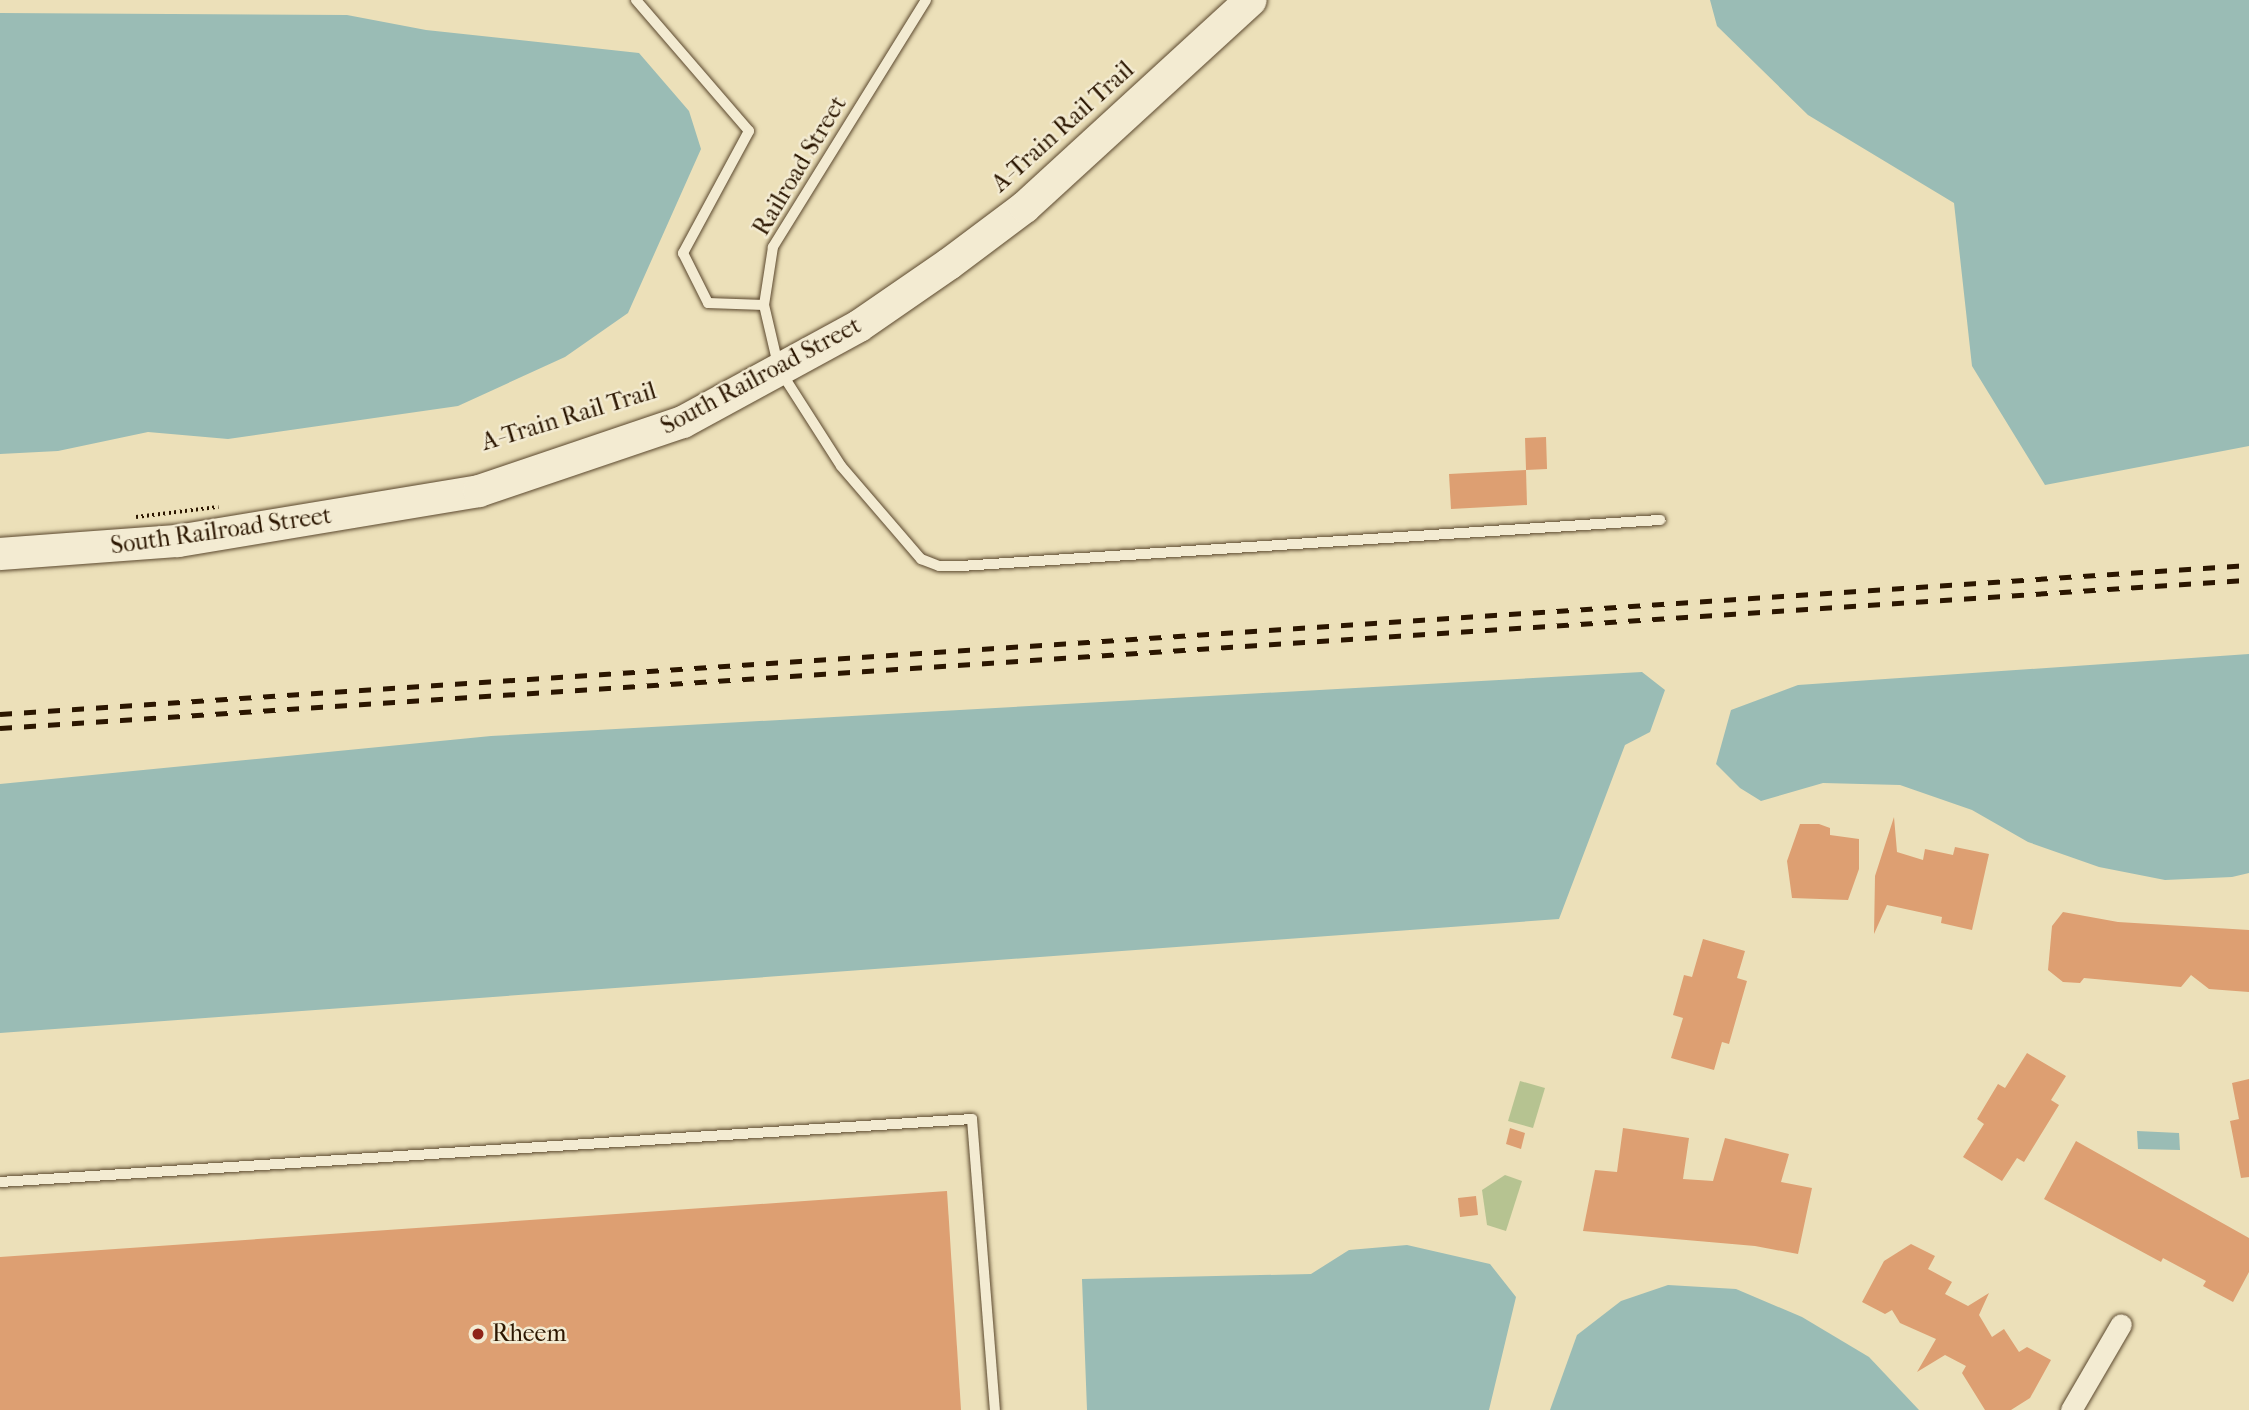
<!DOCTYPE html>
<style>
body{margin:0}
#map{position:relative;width:2249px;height:1410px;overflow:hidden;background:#ece0b9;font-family:"IM FELL French Canon",serif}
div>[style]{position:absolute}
.green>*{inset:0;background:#b6c391}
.water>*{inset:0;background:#9abcb5}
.building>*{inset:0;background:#dd9f72}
.path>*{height:3.5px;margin-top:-1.75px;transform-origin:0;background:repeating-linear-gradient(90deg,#2b1600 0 2px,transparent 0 5.5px)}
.roads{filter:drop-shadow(0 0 2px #5b482e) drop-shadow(0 0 2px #5b482e)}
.lane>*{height:10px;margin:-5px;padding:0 5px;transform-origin:5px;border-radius:5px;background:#f3ebd2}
.street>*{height:21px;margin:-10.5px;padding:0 10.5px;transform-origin:10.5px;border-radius:10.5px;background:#f3ebd2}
.secondary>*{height:32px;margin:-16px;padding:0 16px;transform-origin:16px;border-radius:16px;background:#f3ebd2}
.rail>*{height:5px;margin-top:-2.5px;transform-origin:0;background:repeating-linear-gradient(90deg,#2b1600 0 12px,transparent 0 24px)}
.dots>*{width:19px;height:19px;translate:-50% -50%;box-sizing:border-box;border:4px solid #f3ebd2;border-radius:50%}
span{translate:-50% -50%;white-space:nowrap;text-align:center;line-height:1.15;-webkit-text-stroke:5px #f3ebd2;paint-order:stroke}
.street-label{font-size:24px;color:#2b1600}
.poi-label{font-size:24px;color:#2b1600}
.left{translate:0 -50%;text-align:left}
</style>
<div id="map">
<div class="green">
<i style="clip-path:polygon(1520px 1081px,1545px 1088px,1533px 1128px,1508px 1121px)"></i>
<i style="clip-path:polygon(1505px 1175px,1522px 1181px,1506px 1231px,1487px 1225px,1482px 1190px)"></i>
</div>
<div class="water">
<i style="clip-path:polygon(1710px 0,2249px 0,2249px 446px,2045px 485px,1972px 366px,1954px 203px,1808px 115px,1717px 26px)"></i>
<i style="clip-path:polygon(0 13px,347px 15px,426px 30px,639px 53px,689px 111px,701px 149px,628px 313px,565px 357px,458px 406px,228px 439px,148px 432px,58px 451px,0 454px)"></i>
<i style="clip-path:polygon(2249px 654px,2249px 873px,2232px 877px,2165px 880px,2099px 867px,2028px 842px,1972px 810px,1900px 785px,1823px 783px,1761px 801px,1740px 788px,1716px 764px,1731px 710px,1798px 685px)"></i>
<i style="clip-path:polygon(1642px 672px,1665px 690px,1650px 732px,1625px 745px,1559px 919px,0 1033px,0 784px,491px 736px)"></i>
<i style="clip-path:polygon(2137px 1131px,2179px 1133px,2180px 1150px,2138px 1149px)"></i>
<i style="clip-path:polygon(1407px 1245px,1490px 1264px,1516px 1297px,1489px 1410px,1087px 1410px,1082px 1279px,1311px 1274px,1349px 1250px)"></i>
<i style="clip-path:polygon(1668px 1285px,1736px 1289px,1802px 1317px,1869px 1357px,1919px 1410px,1550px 1410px,1577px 1335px,1621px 1301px)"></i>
</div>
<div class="building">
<i style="clip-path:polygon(1546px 437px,1547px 469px,1526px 470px,1525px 438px)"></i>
<i style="clip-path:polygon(1526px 470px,1527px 505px,1451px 509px,1449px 474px)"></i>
<i style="clip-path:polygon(1894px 817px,1897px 852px,1923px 860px,1925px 849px,1953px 855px,1955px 847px,1989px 854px,1972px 930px,1941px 923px,1942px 917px,1887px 905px,1874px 934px,1875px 876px)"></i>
<i style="clip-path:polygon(1800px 824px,1819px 824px,1830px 828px,1830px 835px,1859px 839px,1859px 869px,1848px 900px,1792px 898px,1787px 861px)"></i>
<i style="clip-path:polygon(2063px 912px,2118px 922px,2249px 930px,2249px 992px,2209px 989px,2191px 975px,2181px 987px,2084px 978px,2080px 983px,2063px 982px,2048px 970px,2052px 926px)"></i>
<i style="clip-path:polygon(1703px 939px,1745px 951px,1737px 978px,1747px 981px,1729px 1044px,1722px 1042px,1714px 1070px,1671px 1058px,1683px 1018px,1673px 1015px,1684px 975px,1692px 977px)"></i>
<i style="clip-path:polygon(2027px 1053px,2066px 1076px,2051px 1100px,2059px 1105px,2024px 1162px,2017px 1158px,2002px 1181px,1963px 1157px,1984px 1124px,1977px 1119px,1998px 1084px,2005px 1088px)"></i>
<i style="clip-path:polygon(2249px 1079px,2249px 1177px,2241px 1178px,2230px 1121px,2239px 1119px,2232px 1083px)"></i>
<i style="clip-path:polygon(1510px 1128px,1525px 1133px,1521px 1149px,1506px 1144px)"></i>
<i style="clip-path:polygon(1623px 1128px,1689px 1138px,1683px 1179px,1713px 1181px,1725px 1138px,1789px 1154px,1781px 1182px,1812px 1188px,1798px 1254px,1755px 1246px,1583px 1231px,1595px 1170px,1617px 1172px)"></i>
<i style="clip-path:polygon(2076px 1141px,2249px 1238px,2249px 1272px,2233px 1302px,2203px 1286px,2206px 1281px,2163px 1258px,2161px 1262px,2044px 1199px)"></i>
<i style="clip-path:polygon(947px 1191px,961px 1410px,0 1410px,0 1257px)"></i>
<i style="clip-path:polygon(1476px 1196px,1478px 1215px,1460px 1217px,1458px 1198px)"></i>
<i style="clip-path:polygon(1911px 1244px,1935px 1256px,1928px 1269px,1952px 1282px,1945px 1294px,1968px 1306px,1989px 1293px,1979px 1315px,1992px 1337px,2004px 1329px,2019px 1352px,2027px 1347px,2051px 1360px,2030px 1398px,2011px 1410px,1985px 1410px,1962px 1373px,1966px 1366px,1945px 1355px,1917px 1372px,1936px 1339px,1900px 1323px,1892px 1310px,1885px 1314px,1862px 1302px,1884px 1261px)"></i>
</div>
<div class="path">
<i style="left:136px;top:517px;width:83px;rotate:-7deg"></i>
</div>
<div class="roads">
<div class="lane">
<i style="left:636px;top:0;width:173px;rotate:49.2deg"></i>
<i style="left:749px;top:131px;width:139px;rotate:118.4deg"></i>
<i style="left:683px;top:253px;width:56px;rotate:63.4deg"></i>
<i style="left:708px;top:303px;width:56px;rotate:2deg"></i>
<i style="left:926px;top:0;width:291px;rotate:121.8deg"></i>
<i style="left:773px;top:247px;width:59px;rotate:98.8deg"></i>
<i style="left:764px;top:305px;width:66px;rotate:76.8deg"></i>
<i style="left:779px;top:369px;width:115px;rotate:57.4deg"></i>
<i style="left:841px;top:466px;width:123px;rotate:49.3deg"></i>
<i style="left:921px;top:559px;width:19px;rotate:21deg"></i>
<i style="left:939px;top:566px;width:22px"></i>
<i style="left:961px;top:566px;width:701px;rotate:-3.77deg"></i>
<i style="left:0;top:1182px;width:974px;rotate:-3.71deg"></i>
<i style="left:972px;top:1119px;width:292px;rotate:85.5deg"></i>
</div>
<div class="street">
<i style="left:2071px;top:1410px;width:99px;rotate:-59.8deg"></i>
</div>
<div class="secondary">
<i style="left:0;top:554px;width:178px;rotate:-4.2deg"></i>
<i style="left:178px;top:541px;width:305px;rotate:-9.4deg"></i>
<i style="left:479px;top:491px;width:215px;rotate:-18.7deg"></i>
<i style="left:683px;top:422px;width:200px;rotate:-28.6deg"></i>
<i style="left:859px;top:326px;width:109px;rotate:-34.6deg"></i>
<i style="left:949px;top:264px;width:95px;rotate:-36.9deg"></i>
<i style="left:1025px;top:207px;width:306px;rotate:-42.5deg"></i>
</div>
</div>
<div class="rail">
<i style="left:0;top:714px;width:2254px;rotate:-3.79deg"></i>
<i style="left:0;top:728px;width:2254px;rotate:-3.77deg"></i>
</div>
<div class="dots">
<i style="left:478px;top:1334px;background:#8f2418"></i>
</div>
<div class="street-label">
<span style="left:1063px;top:127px;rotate:-42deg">A-Train Rail Trail</span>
<span style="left:800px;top:166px;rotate:-59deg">Railroad Street</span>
<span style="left:761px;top:376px;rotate:-28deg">South Railroad Street</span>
<span style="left:569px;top:417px;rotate:-17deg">A-Train Rail Trail</span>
<span style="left:221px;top:531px;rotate:-8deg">South Railroad Street</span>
</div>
<div class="poi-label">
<span class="left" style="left:492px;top:1334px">Rheem</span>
</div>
</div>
